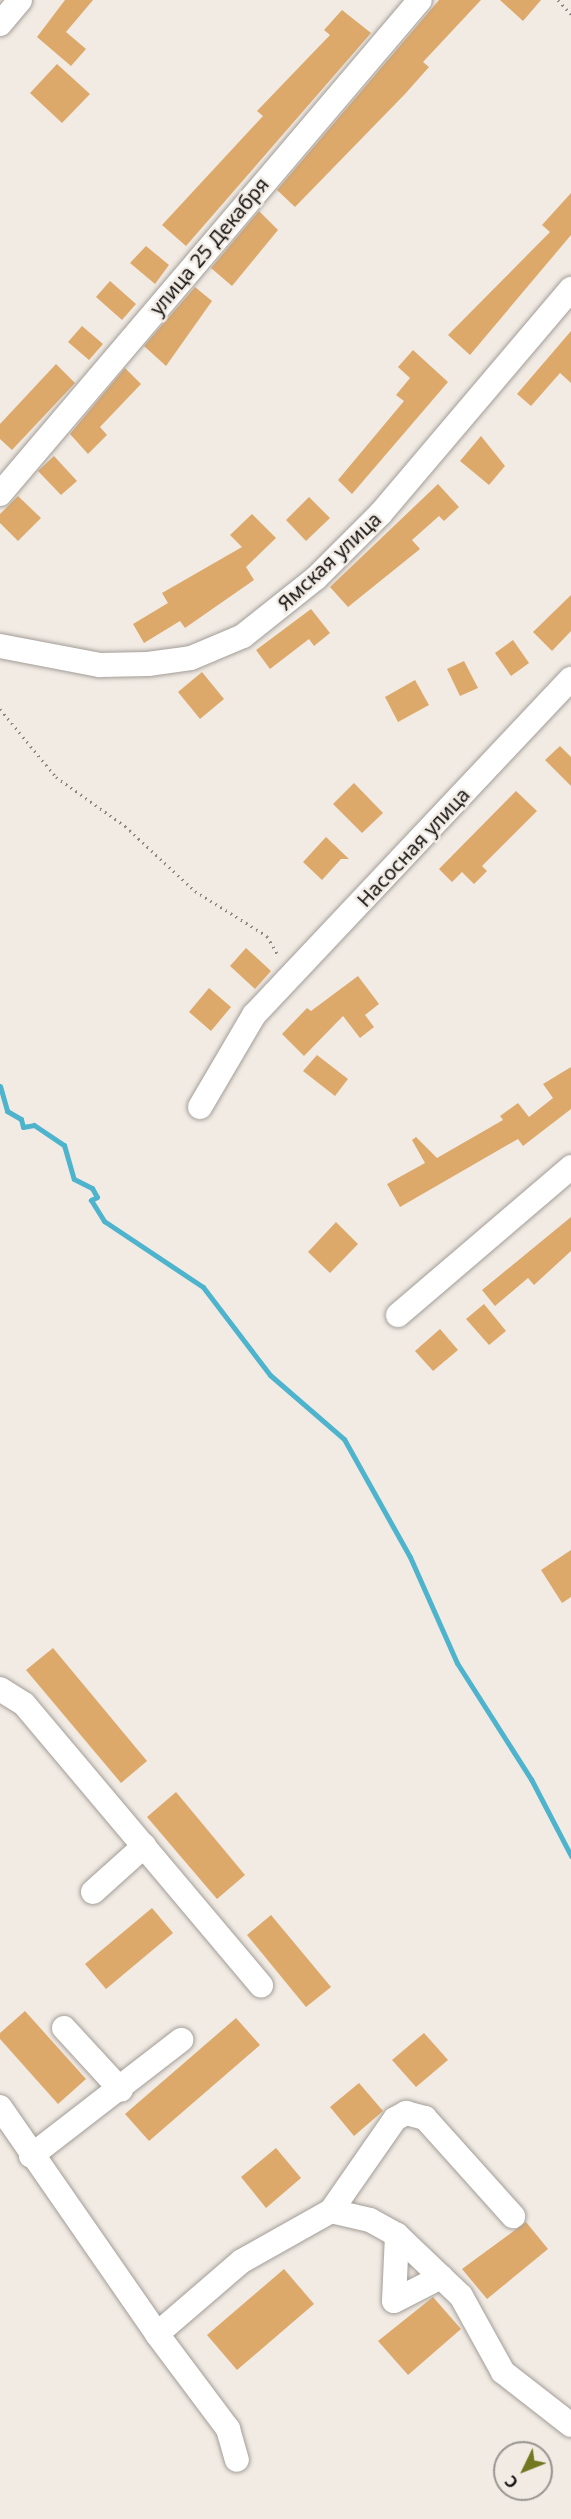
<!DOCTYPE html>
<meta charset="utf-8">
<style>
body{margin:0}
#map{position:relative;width:571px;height:2519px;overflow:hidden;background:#f1ebe4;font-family:"Noto Sans",sans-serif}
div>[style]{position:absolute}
.stream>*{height:5px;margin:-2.5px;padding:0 2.5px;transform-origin:2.5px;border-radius:2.5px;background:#4eb4cd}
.building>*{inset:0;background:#dda96b}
.path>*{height:3px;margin-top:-1.5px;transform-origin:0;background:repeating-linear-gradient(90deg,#8b8782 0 1.5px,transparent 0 6px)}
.roads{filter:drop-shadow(0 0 2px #a39d97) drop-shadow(0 0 2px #a39d97)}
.minor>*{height:24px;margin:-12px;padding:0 12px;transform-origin:12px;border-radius:12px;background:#fff}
span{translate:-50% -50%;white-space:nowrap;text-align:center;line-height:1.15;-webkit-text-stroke:5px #f1ebe4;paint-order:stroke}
.street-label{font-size:20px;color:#161412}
.north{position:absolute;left:493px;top:2441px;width:60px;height:60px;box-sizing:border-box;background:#f1ebe4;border:2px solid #999590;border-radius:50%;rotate:227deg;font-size:16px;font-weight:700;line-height:24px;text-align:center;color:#161412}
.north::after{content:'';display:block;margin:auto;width:21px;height:27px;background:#717821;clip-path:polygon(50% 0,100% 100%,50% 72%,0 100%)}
</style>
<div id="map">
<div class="stream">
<i style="left:0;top:1086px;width:26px;rotate:74deg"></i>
<i style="left:7px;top:1111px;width:16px;rotate:30deg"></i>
<i style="left:21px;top:1119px;width:8px;rotate:76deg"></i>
<i style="left:23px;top:1127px;width:11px;rotate:-10deg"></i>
<i style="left:34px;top:1125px;width:36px;rotate:34deg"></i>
<i style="left:64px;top:1145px;width:35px;rotate:74deg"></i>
<i style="left:74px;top:1179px;width:20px;rotate:27deg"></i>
<i style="left:92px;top:1188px;width:10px;rotate:61deg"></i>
<i style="left:97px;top:1197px;width:7px;rotate:153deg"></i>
<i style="left:91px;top:1200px;width:25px;rotate:58deg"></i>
<i style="left:104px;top:1221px;width:119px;rotate:33.7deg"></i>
<i style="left:203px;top:1287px;width:111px;rotate:52.7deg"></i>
<i style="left:270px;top:1375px;width:98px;rotate:40.9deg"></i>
<i style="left:344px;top:1439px;width:135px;rotate:60.8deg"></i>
<i style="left:410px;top:1557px;width:116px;rotate:66.1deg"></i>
<i style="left:457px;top:1663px;width:138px;rotate:57.5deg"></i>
<i style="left:531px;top:1779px;width:87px;rotate:62.5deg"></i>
</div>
<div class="building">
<i style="clip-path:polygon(65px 0,93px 0,66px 32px,86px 49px,71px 66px,37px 37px)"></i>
<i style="clip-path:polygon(439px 0,481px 0,423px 62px,429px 67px,405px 94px,295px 207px,277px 190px)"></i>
<i style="clip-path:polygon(500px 0,541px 0,523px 21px)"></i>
<i style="clip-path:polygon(342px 10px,371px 33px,186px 246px,162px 225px,263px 116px,257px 111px,330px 35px,324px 30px)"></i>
<i style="clip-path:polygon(57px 64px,90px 94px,62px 123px,30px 93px)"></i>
<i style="clip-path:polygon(571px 193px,571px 235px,470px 355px,448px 335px,550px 232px,542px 225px)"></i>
<i style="clip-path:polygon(259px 211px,278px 230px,232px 286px,211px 268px)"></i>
<i style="clip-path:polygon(146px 246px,169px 265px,155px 284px,130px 263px)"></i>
<i style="clip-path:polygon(110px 281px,136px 304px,122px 320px,96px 297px)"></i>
<i style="clip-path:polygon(195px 287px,212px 301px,166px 366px,144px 346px)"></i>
<i style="clip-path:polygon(82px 326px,103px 344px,89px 360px,68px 342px)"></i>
<i style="clip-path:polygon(571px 331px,571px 383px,560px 373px,531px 406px,517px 394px)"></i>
<i style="clip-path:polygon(413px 350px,448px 382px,352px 494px,338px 480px,404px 401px,396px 395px,410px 378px,398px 367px)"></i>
<i style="clip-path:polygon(56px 364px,75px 383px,12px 450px,0 439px,0 424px)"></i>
<i style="clip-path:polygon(125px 368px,141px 384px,100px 427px,107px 435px,88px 454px,70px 434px)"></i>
<i style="clip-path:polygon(481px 436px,505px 466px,489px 485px,460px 461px)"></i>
<i style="clip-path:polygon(54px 456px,77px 481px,61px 495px,38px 471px)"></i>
<i style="clip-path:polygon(438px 484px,459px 507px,444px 521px,439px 516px,412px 540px,420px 549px,348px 607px,330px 587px)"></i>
<i style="clip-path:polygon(18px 496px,41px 518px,18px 541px,0 523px,0 514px)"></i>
<i style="clip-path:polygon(309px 497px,330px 518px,306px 541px,286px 520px)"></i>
<i style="clip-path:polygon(252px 514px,276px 538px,246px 567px,254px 580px,185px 628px,180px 621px,144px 643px,133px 624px,168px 603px,162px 593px,242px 547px,230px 535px)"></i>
<i style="clip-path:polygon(571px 595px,571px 631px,552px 651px,533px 632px)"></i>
<i style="clip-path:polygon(311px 609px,330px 633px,314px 646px,309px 639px,270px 669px,256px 650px)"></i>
<i style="clip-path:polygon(513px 640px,529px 663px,511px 676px,495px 653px)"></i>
<i style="clip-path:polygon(464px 661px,478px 688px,460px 696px,447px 669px)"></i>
<i style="clip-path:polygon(202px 672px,224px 699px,200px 719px,178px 692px)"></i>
<i style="clip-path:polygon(415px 680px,429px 705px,398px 722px,385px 697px)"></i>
<i style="clip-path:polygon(560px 746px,571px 757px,571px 786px,545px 760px)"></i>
<i style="clip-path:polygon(354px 783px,383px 813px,362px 833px,333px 804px)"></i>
<i style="clip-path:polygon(516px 791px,537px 811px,482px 866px,487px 871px,474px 884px,462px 872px,452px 882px,439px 869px)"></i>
<i style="clip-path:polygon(326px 837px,349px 859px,341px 859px,322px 880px,303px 862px)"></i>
<i style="clip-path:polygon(246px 948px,271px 971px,255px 989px,230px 966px)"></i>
<i style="clip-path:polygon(358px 976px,379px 1004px,365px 1015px,374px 1027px,360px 1038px,343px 1016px,304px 1056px,282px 1034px,307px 1008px,311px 1011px)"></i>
<i style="clip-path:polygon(209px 988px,231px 1007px,211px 1031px,189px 1012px)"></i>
<i style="clip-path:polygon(317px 1055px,348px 1079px,335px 1096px,303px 1071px)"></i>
<i style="clip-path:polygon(571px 1067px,571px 1109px,523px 1146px,518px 1139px,400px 1207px,387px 1184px,425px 1163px,412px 1140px,416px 1137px,437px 1158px,503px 1120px,500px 1116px,518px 1103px,529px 1117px,553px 1098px,543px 1084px)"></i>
<i style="clip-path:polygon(571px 1217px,571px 1251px,534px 1285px,528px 1278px,495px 1306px,482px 1290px)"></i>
<i style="clip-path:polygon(336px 1222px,358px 1244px,330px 1273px,308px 1252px)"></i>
<i style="clip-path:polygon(484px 1304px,506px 1331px,489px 1345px,466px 1319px)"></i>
<i style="clip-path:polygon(440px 1329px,458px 1350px,433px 1371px,415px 1351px)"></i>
<i style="clip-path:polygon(571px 1550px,571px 1597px,562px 1603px,541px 1570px)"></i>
<i style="clip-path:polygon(53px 1648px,147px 1761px,121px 1783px,26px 1670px)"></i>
<i style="clip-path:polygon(176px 1792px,245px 1875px,217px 1899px,147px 1817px)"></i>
<i style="clip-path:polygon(152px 1908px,173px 1933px,106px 1989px,85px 1964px)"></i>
<i style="clip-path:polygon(271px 1915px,331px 1987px,306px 2007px,247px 1935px)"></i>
<i style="clip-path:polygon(25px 2011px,86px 2079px,58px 2104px,0 2039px,0 2033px)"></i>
<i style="clip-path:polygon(236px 2018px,260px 2045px,149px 2141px,125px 2114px)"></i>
<i style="clip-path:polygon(424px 2033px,448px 2060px,416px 2087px,392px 2060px)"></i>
<i style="clip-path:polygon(359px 2083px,383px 2111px,354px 2136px,330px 2107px)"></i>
<i style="clip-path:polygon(276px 2148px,301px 2178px,266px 2208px,241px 2177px)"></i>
<i style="clip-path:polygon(526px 2222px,548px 2249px,487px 2299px,462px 2269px)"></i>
<i style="clip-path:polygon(284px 2269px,314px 2304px,237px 2370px,207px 2335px)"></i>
<i style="clip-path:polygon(433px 2297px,461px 2329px,408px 2375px,378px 2341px)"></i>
</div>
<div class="path">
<i style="left:558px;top:0;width:19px;rotate:47deg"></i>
<i style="left:0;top:709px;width:88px;rotate:50.5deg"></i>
<i style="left:56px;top:777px;width:85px;rotate:35.4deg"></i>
<i style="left:125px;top:826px;width:96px;rotate:42.9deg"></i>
<i style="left:195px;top:891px;width:85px;rotate:32deg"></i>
<i style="left:267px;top:936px;width:24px;rotate:60deg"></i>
</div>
<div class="roads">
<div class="minor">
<i style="left:0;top:24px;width:31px;rotate:-50deg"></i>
<i style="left:0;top:494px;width:648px;rotate:-49.63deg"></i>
<i style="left:0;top:646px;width:102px;rotate:10.8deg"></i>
<i style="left:100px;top:665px;width:48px;rotate:-1.2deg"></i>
<i style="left:148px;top:664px;width:43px;rotate:-7.9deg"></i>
<i style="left:191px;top:658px;width:56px;rotate:-22.9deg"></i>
<i style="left:243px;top:636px;width:93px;rotate:-38.5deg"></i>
<i style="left:316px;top:578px;width:92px;rotate:-45deg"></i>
<i style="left:381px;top:513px;width:294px;rotate:-49.7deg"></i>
<i style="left:200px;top:1107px;width:107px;rotate:-59.6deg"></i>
<i style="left:254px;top:1015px;width:462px;rotate:-46.7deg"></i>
<i style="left:398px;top:1315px;width:228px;rotate:-40.5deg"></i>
<i style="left:0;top:1689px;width:28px;rotate:32deg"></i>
<i style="left:24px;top:1704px;width:368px;rotate:49.9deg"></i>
<i style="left:93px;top:1892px;width:69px;rotate:-42deg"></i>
<i style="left:64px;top:2028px;width:84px;rotate:47.4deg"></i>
<i style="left:0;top:2107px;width:276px;rotate:55.3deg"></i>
<i style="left:157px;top:2334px;width:112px;rotate:-40.7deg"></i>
<i style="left:242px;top:2261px;width:102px;rotate:-29.3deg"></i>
<i style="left:331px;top:2211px;width:112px;rotate:-55.2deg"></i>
<i style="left:395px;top:2119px;width:13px;rotate:-29deg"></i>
<i style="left:406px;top:2113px;width:20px;rotate:15deg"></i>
<i style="left:425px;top:2118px;width:132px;rotate:48.1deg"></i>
<i style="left:31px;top:2156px;width:190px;rotate:-37.7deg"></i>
<i style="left:331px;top:2211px;width:40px;rotate:13deg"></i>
<i style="left:370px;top:2220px;width:31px;rotate:29deg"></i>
<i style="left:397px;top:2235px;width:88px;rotate:43.6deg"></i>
<i style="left:461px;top:2296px;width:87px;rotate:61.1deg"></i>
<i style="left:503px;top:2372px;width:86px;rotate:37.9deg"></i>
<i style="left:394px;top:2301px;width:66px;rotate:-87.4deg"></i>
<i style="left:394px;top:2301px;width:53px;rotate:-27.1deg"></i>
<i style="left:157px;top:2334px;width:119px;rotate:53.2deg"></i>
<i style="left:228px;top:2429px;width:32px;rotate:74deg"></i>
</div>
</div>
<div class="street-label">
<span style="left:209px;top:246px;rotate:-50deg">улица 25 Декабря</span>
<span style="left:329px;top:561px;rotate:-43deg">Ямская улица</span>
<span style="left:413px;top:847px;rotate:-47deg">Насосная улица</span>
</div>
<div class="north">С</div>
</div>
